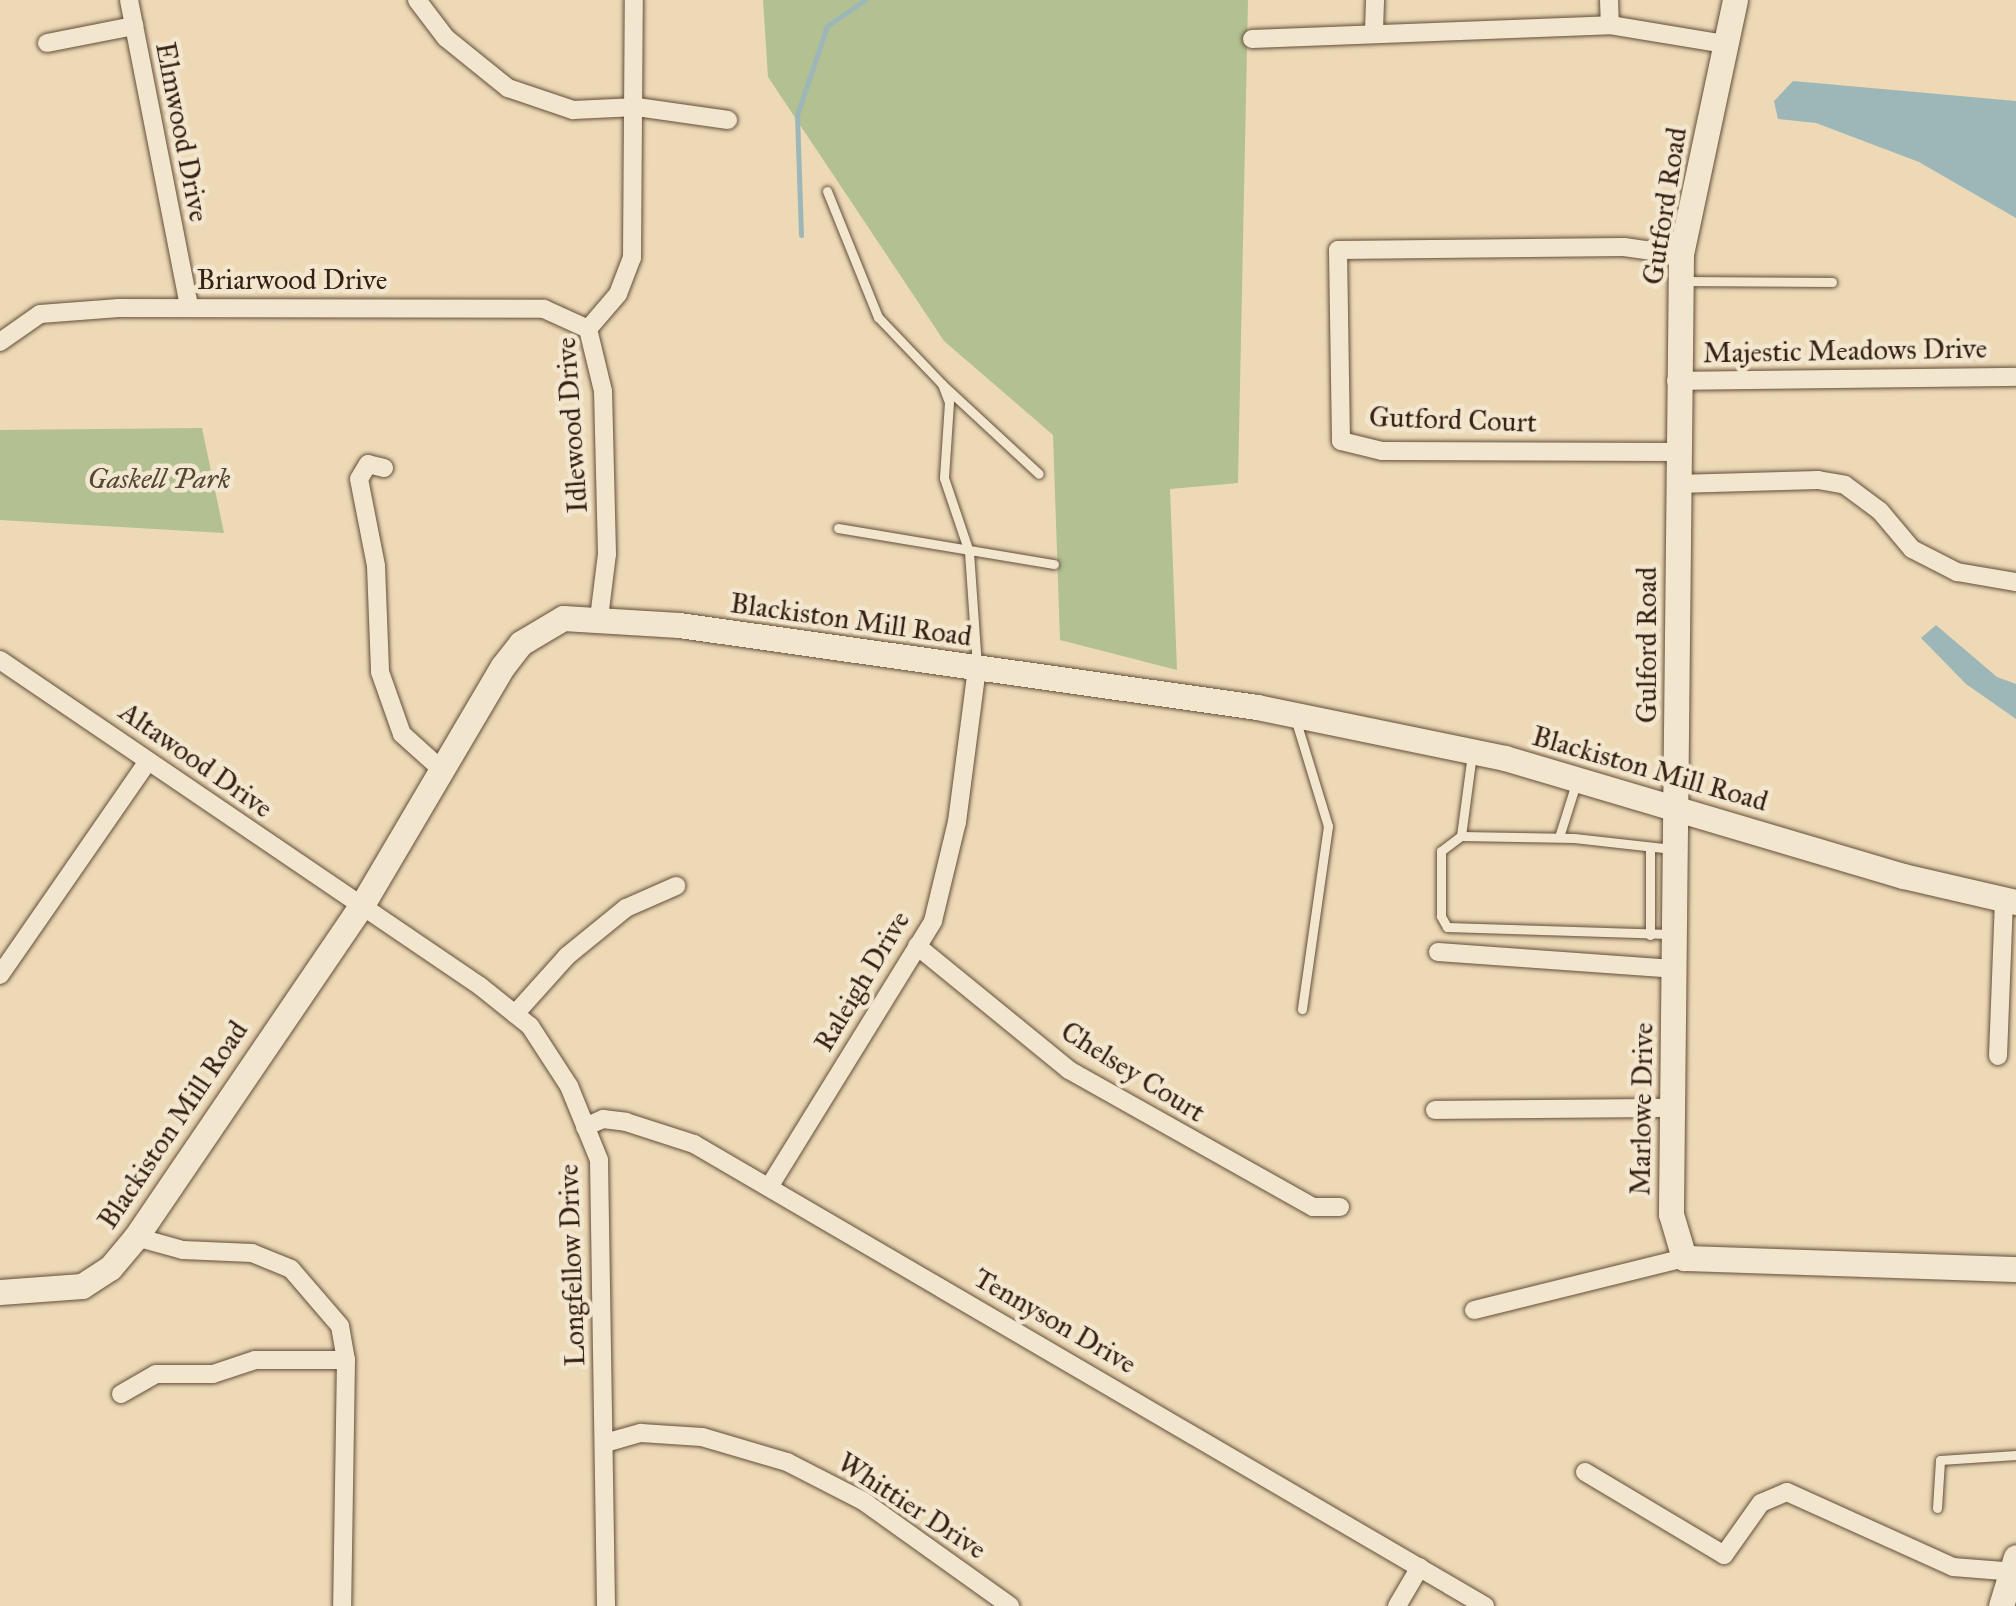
<!DOCTYPE html>
<style>
body{margin:0}
#map{position:relative;width:2016px;height:1606px;overflow:hidden;background:#edd9b5;font-family:"IM FELL Great Primer",serif}
div>[style]{position:absolute}
.green>*{inset:0;background:#b2c092}
.water>*{inset:0;background:#9db7b8}
.stream>*{height:5px;margin:-2.5px;padding:0 2.5px;transform-origin:2.5px;border-radius:2.5px;background:#9db7b8}
.roads{filter:drop-shadow(0 0 2px #634e3c) drop-shadow(0 0 2px #634e3c)}
.lane>*{height:9px;margin:-4.5px;padding:0 4.5px;transform-origin:4.5px;border-radius:4.5px;background:#f3e6cf}
.street>*{height:18px;margin:-9px;padding:0 9px;transform-origin:9px;border-radius:9px;background:#f3e6cf}
.secondary>*{height:25px;margin:-12.5px;padding:0 12.5px;transform-origin:12.5px;border-radius:12.5px;background:#f3e6cf}
span{translate:-50% -50%;white-space:nowrap;text-align:center;line-height:1.15;-webkit-text-stroke:9px #f3e6cf;paint-order:stroke}
.street-label{font-size:28px;color:#352013}
.park-label{font-size:28px;color:#544833;font-style:italic}
</style>
<div id="map">
<div class="green">
<i style="clip-path:polygon(763px 0,1248px 0,1238px 483px,1170px 489px,1177px 670px,1060px 640px,1053px 435px,944px 341px,768px 77px)"></i>
<i style="clip-path:polygon(202px 428px,224px 533px,0 520px,0 430px)"></i>
</div>
<div class="water">
<i style="clip-path:polygon(1793px 81px,2016px 101px,2016px 218px,1919px 162px,1816px 123px,1778px 119px,1774px 101px)"></i>
<i style="clip-path:polygon(1936px 625px,1997px 677px,2016px 684px,2016px 719px,1966px 684px,1921px 638px)"></i>
</div>
<div class="stream">
<i style="left:801px;top:235px;width:120px;rotate:-91.9deg"></i>
<i style="left:797px;top:115px;width:94px;rotate:-71.4deg"></i>
<i style="left:827px;top:26px;width:46px;rotate:-34.4deg"></i>
</div>
<div class="roads">
<div class="lane">
<i style="left:827px;top:191px;width:136px;rotate:68deg"></i>
<i style="left:878px;top:317px;width:93px;rotate:46.3deg"></i>
<i style="left:942px;top:384px;width:19px;rotate:69deg"></i>
<i style="left:949px;top:402px;width:76px;rotate:93.8deg"></i>
<i style="left:944px;top:478px;width:78px;rotate:71.3deg"></i>
<i style="left:969px;top:552px;width:114px;rotate:86deg"></i>
<i style="left:1683px;top:281px;width:149px;rotate:0.4deg"></i>
<i style="left:944px;top:386px;width:129px;rotate:42.8deg"></i>
<i style="left:838px;top:528px;width:219px;rotate:9.5deg"></i>
<i style="left:1295px;top:718px;width:113px;rotate:73deg"></i>
<i style="left:1328px;top:826px;width:185px;rotate:98.1deg"></i>
<i style="left:1461px;top:836px;width:83px;rotate:-82.4deg"></i>
<i style="left:1559px;top:837px;width:60px;rotate:-72.5deg"></i>
<i style="left:1669px;top:934px;width:222px;rotate:-178.2deg"></i>
<i style="left:1447px;top:927px;width:13px;rotate:-119deg"></i>
<i style="left:1441px;top:916px;width:65px;rotate:-90deg"></i>
<i style="left:1441px;top:851px;width:25px;rotate:-37deg"></i>
<i style="left:1461px;top:836px;width:113px;rotate:1deg"></i>
<i style="left:1574px;top:838px;width:99px;rotate:6.4deg"></i>
<i style="left:1650px;top:935px;width:88px;rotate:-90deg"></i>
<i style="left:1937px;top:1508px;width:48px;rotate:-86.4deg"></i>
<i style="left:1940px;top:1460px;width:76px;rotate:-3.8deg"></i>
</div>
<div class="street">
<i style="left:129px;top:0;width:313px;rotate:78.9deg"></i>
<i style="left:417px;top:0;width:48px;rotate:52.7deg"></i>
<i style="left:446px;top:38px;width:80px;rotate:38.9deg"></i>
<i style="left:508px;top:88px;width:69px;rotate:18.7deg"></i>
<i style="left:573px;top:110px;width:64px;rotate:-2.7deg"></i>
<i style="left:637px;top:107px;width:92px;rotate:8.1deg"></i>
<i style="left:1609px;top:0;width:25px;rotate:88deg"></i>
<i style="left:1374px;top:30px;width:30px;rotate:-88deg"></i>
<i style="left:1252px;top:39px;width:358px;rotate:-2.2deg"></i>
<i style="left:1610px;top:25px;width:117px;rotate:9.4deg"></i>
<i style="left:47px;top:43px;width:89px;rotate:-11.1deg"></i>
<i style="left:0;top:342px;width:49px;rotate:-35deg"></i>
<i style="left:40px;top:314px;width:79px;rotate:-4.3deg"></i>
<i style="left:119px;top:308px;width:425px;rotate:0.1deg"></i>
<i style="left:544px;top:309px;width:48px;rotate:24.4deg"></i>
<i style="left:1676px;top:381px;width:340px;rotate:-0.7deg"></i>
<i style="left:1677px;top:452px;width:295px;rotate:-179.8deg"></i>
<i style="left:1382px;top:451px;width:42px;rotate:-166.3deg"></i>
<i style="left:1341px;top:441px;width:191px;rotate:-90.9deg"></i>
<i style="left:1338px;top:250px;width:286px;rotate:-0.6deg"></i>
<i style="left:1624px;top:247px;width:58px;rotate:8deg"></i>
<i style="left:384px;top:468px;width:16px;rotate:-166deg"></i>
<i style="left:368px;top:464px;width:17px;rotate:121deg"></i>
<i style="left:359px;top:479px;width:89px;rotate:78.9deg"></i>
<i style="left:376px;top:566px;width:106px;rotate:87.8deg"></i>
<i style="left:380px;top:672px;width:66px;rotate:70.5deg"></i>
<i style="left:402px;top:734px;width:54px;rotate:42deg"></i>
<i style="left:1677px;top:484px;width:141px;rotate:-1.6deg"></i>
<i style="left:1818px;top:480px;width:27px;rotate:10deg"></i>
<i style="left:1845px;top:485px;width:44px;rotate:36.6deg"></i>
<i style="left:1880px;top:511px;width:50px;rotate:49.9deg"></i>
<i style="left:1912px;top:549px;width:51px;rotate:27.1deg"></i>
<i style="left:1957px;top:572px;width:60px;rotate:9.6deg"></i>
<i style="left:599px;top:618px;width:64px;rotate:-82.9deg"></i>
<i style="left:607px;top:554px;width:163px;rotate:-91.4deg"></i>
<i style="left:603px;top:391px;width:64px;rotate:-103.6deg"></i>
<i style="left:588px;top:329px;width:46px;rotate:-49.4deg"></i>
<i style="left:618px;top:294px;width:39px;rotate:-69deg"></i>
<i style="left:632px;top:258px;width:258px;rotate:-89.6deg"></i>
<i style="left:0;top:660px;width:580px;rotate:34.18deg"></i>
<i style="left:480px;top:986px;width:64px;rotate:38.7deg"></i>
<i style="left:530px;top:1026px;width:72px;rotate:57deg"></i>
<i style="left:569px;top:1086px;width:80px;rotate:67.9deg"></i>
<i style="left:599px;top:1160px;width:446px;rotate:89.1deg"></i>
<i style="left:917px;top:946px;width:196px;rotate:39.2deg"></i>
<i style="left:1069px;top:1070px;width:280px;rotate:29.3deg"></i>
<i style="left:1313px;top:1207px;width:27px"></i>
<i style="left:1438px;top:952px;width:236px;rotate:4.1deg"></i>
<i style="left:0;top:975px;width:260px;rotate:-55.3deg"></i>
<i style="left:515px;top:1014px;width:78px;rotate:-48.1deg"></i>
<i style="left:567px;top:956px;width:76px;rotate:-39.1deg"></i>
<i style="left:626px;top:908px;width:55px;rotate:-23.7deg"></i>
<i style="left:1998px;top:1056px;width:155px;rotate:-87.8deg"></i>
<i style="left:1435px;top:1110px;width:237px;rotate:-0.5deg"></i>
<i style="left:585px;top:1127px;width:20px;rotate:-24deg"></i>
<i style="left:603px;top:1119px;width:23px;rotate:7deg"></i>
<i style="left:626px;top:1122px;width:71px;rotate:17.9deg"></i>
<i style="left:694px;top:1144px;width:916px;rotate:30.29deg"></i>
<i style="left:769px;top:1187px;width:312px;rotate:-58.3deg"></i>
<i style="left:933px;top:921px;width:102px;rotate:-76.4deg"></i>
<i style="left:957px;top:822px;width:155px;rotate:-82.6deg"></i>
<i style="left:136px;top:1237px;width:49px;rotate:15.5deg"></i>
<i style="left:183px;top:1250px;width:69px;rotate:2.5deg"></i>
<i style="left:252px;top:1253px;width:42px;rotate:22.3deg"></i>
<i style="left:291px;top:1269px;width:75px;rotate:49.3deg"></i>
<i style="left:340px;top:1326px;width:35px;rotate:80deg"></i>
<i style="left:346px;top:1360px;width:246px;rotate:90.9deg"></i>
<i style="left:1474px;top:1310px;width:216px;rotate:-13.9deg"></i>
<i style="left:121px;top:1394px;width:40px;rotate:-29.7deg"></i>
<i style="left:156px;top:1374px;width:57px"></i>
<i style="left:213px;top:1374px;width:44px;rotate:-18.4deg"></i>
<i style="left:255px;top:1360px;width:91px"></i>
<i style="left:605px;top:1443px;width:37px;rotate:-16deg"></i>
<i style="left:641px;top:1433px;width:61px;rotate:3.8deg"></i>
<i style="left:702px;top:1437px;width:89px;rotate:16.4deg"></i>
<i style="left:787px;top:1462px;width:85px;rotate:27.2deg"></i>
<i style="left:863px;top:1501px;width:181px;rotate:35.5deg"></i>
<i style="left:1585px;top:1472px;width:162px;rotate:30.8deg"></i>
<i style="left:1724px;top:1555px;width:64px;rotate:-54.6deg"></i>
<i style="left:1761px;top:1503px;width:28px;rotate:-23deg"></i>
<i style="left:1787px;top:1492px;width:182px;rotate:24.3deg"></i>
<i style="left:1953px;top:1567px;width:63px;rotate:4.5deg"></i>
<i style="left:1397px;top:1606px;width:45px;rotate:-59.5deg"></i>
</div>
<div class="secondary">
<i style="left:1735px;top:0;width:261px;rotate:102deg"></i>
<i style="left:1681px;top:255px;width:959px;rotate:90.6deg"></i>
<i style="left:1671px;top:1214px;width:46px;rotate:73.5deg"></i>
<i style="left:1684px;top:1258px;width:332px;rotate:1.9deg"></i>
<i style="left:0;top:1292px;width:82px;rotate:-4.2deg"></i>
<i style="left:82px;top:1286px;width:33px;rotate:-33deg"></i>
<i style="left:110px;top:1268px;width:40px;rotate:-50deg"></i>
<i style="left:136px;top:1237px;width:402px;rotate:-55.8deg"></i>
<i style="left:362px;top:905px;width:277px;rotate:-59.5deg"></i>
<i style="left:503px;top:666px;width:29px;rotate:-52deg"></i>
<i style="left:521px;top:643px;width:49px;rotate:-30.8deg"></i>
<i style="left:563px;top:618px;width:116px;rotate:3.5deg"></i>
<i style="left:679px;top:625px;width:584px;rotate:8.07deg"></i>
<i style="left:1257px;top:707px;width:253px;rotate:11.6deg"></i>
<i style="left:1505px;top:758px;width:415px;rotate:16.5deg"></i>
<i style="left:1903px;top:876px;width:116px;rotate:13deg"></i>
<i style="left:2001px;top:1606px;width:51px;rotate:-73deg"></i>
</div>
</div>
<div class="street-label">
<span style="left:182px;top:132px;rotate:79deg">Elmwood Drive</span>
<span style="left:1665px;top:206px;rotate:-81deg">Gutford Road</span>
<span style="left:292px;top:280px">Briarwood Drive</span>
<span style="left:1845px;top:351px;rotate:-1deg">Majestic Meadows Drive</span>
<span style="left:1453px;top:420px;rotate:2deg">Gutford Court</span>
<span style="left:572px;top:425px;rotate:-94deg">Idlewood Drive</span>
<span style="left:851px;top:620px;rotate:8deg">Blackiston Mill Road</span>
<span style="left:1647px;top:645px;rotate:-90deg">Gulford Road</span>
<span style="left:196px;top:760px;rotate:35deg">Altawood Drive</span>
<span style="left:1650px;top:769px;rotate:16deg">Blackiston Mill Road</span>
<span style="left:862px;top:981px;rotate:-59deg">Raleigh Drive</span>
<span style="left:1133px;top:1072px;rotate:32deg">Chelsey Court</span>
<span style="left:1642px;top:1109px;rotate:-89deg">Marlowe Drive</span>
<span style="left:173px;top:1125px;rotate:-56deg">Blackiston Mill Road</span>
<span style="left:572px;top:1265px;rotate:-92deg">Longfellow Drive</span>
<span style="left:1055px;top:1321px;rotate:30deg">Tennyson Drive</span>
<span style="left:912px;top:1506px;rotate:33deg">Whittier Drive</span>
</div>
<div class="park-label">
<span style="left:159px;top:479px">Gaskell Park</span>
</div>
</div>
